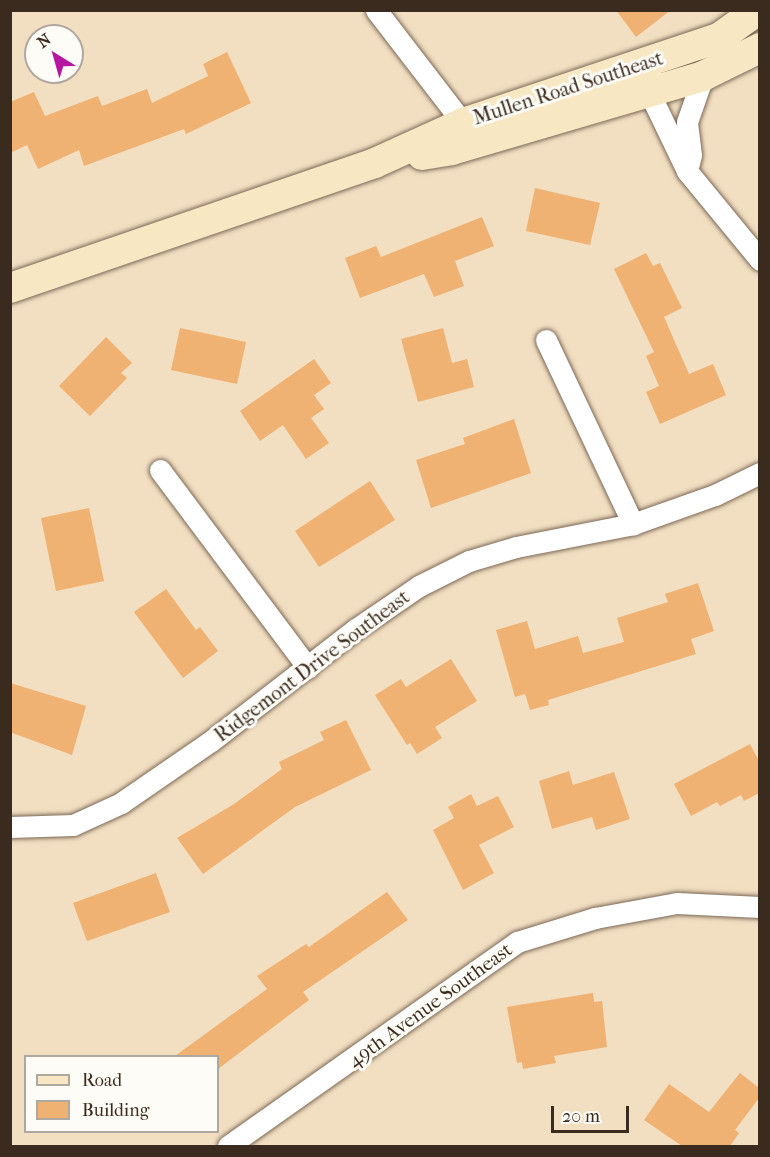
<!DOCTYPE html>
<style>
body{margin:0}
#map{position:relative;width:770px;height:1157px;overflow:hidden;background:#f2dec1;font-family:"IM FELL French Canon",serif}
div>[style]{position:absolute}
.building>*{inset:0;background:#efb272}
.roads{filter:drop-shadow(0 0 2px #7b6957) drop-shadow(0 0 2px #7b6957)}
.street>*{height:21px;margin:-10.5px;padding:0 10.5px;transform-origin:10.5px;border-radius:10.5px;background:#fff}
.secondary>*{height:30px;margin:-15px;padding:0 15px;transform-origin:15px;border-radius:15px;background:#f7e8c3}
span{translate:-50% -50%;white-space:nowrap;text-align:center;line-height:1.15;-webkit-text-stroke:6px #fdfcf7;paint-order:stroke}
.street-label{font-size:20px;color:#3b2a1e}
.frame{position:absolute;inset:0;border:12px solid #3b2a1e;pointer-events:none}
.legend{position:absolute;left:24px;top:1055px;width:195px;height:78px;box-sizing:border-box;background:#fdfcf7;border:2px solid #afa8a0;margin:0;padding:8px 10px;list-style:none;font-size:18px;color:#3b2a1e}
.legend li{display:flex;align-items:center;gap:12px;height:30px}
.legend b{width:30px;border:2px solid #afa8a0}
.north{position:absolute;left:24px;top:24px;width:60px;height:60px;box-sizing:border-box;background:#fdfcf7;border:2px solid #afa8a0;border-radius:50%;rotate:323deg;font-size:16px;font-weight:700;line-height:24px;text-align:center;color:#3b2a1e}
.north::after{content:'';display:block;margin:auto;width:21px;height:27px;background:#b5179e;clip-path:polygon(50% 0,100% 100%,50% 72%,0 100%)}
.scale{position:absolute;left:551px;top:1106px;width:78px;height:27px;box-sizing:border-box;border:3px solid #3b2a1e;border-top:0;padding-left:8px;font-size:18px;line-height:21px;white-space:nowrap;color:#3b2a1e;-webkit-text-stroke:4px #fdfcf7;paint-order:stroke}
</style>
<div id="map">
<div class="building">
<i style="clip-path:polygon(616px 10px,671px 10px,636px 37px)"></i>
<i style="clip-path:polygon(227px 52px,251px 103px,186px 134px,184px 129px,84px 166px,79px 150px,38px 169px,27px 145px,10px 153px,10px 102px,34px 92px,45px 116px,98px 96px,102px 106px,147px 89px,152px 103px,208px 76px,203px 64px)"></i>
<i style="clip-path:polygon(535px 188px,600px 203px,590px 245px,526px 231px)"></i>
<i style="clip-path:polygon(482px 217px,494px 246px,455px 261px,464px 286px,434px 297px,424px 274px,360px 298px,345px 258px,376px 246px,381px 257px)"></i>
<i style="clip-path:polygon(646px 253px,653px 266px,660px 263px,682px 308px,664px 317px,689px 374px,713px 364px,726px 395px,660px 424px,646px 392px,659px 386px,646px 356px,654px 352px,614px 269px)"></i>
<i style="clip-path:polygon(180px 328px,246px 342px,237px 384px,171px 370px)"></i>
<i style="clip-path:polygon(443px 328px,452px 363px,467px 359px,474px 387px,418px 402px,401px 339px)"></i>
<i style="clip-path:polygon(106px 337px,132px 363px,121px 373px,127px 378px,90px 416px,59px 386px)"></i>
<i style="clip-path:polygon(314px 359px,331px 383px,314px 395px,324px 409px,311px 418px,329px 443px,306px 459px,283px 425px,260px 441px,240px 411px)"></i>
<i style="clip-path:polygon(514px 419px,531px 473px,431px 508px,416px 460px,465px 444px,463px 438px)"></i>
<i style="clip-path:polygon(370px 481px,395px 520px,319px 567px,295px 531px)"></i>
<i style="clip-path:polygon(89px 508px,104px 581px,56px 591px,41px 518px)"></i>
<i style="clip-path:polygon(698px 583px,714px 631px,691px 639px,696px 654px,548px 700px,549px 705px,530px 710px,525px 694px,515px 697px,496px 630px,527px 621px,535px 649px,578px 636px,583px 653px,624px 642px,617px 618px,668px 602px,665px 594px)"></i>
<i style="clip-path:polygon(166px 589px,196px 630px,200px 627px,218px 651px,183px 678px,134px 612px)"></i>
<i style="clip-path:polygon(451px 659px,477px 701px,435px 727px,442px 738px,417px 754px,410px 743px,407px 745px,375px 695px,401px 679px,406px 687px)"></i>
<i style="clip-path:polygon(10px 683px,86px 706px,72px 755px,10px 732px)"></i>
<i style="clip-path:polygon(346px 720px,371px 770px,295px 807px,203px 874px,177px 838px,234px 804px,282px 769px,279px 762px,324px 740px,320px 732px)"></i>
<i style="clip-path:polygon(750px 744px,759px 761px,759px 793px,744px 801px,741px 795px,720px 806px,717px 802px,691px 816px,674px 784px)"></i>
<i style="clip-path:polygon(569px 771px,573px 785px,614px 772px,630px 819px,596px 830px,592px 817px,552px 829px,539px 781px)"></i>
<i style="clip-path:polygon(471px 794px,477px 806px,498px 796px,514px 827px,479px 845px,494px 873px,463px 890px,433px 830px,454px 818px,448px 807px)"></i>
<i style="clip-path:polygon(156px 873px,170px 912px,87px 941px,73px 903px)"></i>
<i style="clip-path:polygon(387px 892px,408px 920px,303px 992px,309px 1000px,218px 1069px,218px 1056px,175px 1056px,267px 989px,257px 976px,306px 944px,309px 947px)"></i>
<i style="clip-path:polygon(593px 993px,594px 1002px,602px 1001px,607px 1047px,554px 1056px,556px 1063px,523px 1069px,522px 1062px,517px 1063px,507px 1007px)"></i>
<i style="clip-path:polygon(740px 1073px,759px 1088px,759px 1098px,735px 1130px,739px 1133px,730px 1146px,682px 1146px,644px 1120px,669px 1084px,709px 1112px)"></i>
</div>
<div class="roads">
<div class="street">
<i style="left:376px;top:10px;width:143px;rotate:52.4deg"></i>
<i style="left:655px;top:81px;width:13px;rotate:119deg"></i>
<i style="left:649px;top:92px;width:88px;rotate:64.3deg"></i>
<i style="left:687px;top:171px;width:115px;rotate:50.6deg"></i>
<i style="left:687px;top:171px;width:16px;rotate:-76deg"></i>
<i style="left:691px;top:155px;width:33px;rotate:-97deg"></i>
<i style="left:687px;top:122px;width:49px;rotate:-70.8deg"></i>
<i style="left:546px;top:340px;width:204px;rotate:64.7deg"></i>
<i style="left:160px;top:470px;width:247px;rotate:53.2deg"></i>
<i style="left:10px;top:827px;width:63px;rotate:-1.8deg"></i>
<i style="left:73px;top:825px;width:53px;rotate:-24.6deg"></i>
<i style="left:121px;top:803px;width:109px;rotate:-34.6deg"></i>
<i style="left:211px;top:741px;width:183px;rotate:-37.7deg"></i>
<i style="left:356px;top:629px;width:76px;rotate:-34.3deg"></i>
<i style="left:419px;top:586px;width:56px;rotate:-26.6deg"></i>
<i style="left:469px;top:561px;width:49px;rotate:-16.6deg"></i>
<i style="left:516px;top:547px;width:119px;rotate:-11.1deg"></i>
<i style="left:633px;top:524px;width:87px;rotate:-19.5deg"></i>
<i style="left:715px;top:495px;width:50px;rotate:-26.1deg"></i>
<i style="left:228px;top:1146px;width:354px;rotate:-35.2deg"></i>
<i style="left:517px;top:942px;width:82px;rotate:-17.1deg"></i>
<i style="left:595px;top:918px;width:83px;rotate:-10.4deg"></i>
<i style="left:677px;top:903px;width:83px;rotate:2.8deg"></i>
</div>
<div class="secondary">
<i style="left:422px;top:155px;width:30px;rotate:-9deg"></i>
<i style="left:452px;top:150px;width:262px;rotate:-16.4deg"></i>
<i style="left:703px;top:76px;width:64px;rotate:-26.2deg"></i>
<i style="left:10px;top:288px;width:386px;rotate:-18.9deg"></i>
<i style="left:375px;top:163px;width:97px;rotate:-24.4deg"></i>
<i style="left:463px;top:123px;width:270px;rotate:-18.4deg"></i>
<i style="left:719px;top:38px;width:48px;rotate:-35.7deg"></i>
</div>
</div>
<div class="street-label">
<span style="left:568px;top:88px;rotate:-18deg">Mullen Road Southeast</span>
<span style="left:312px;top:666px;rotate:-37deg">Ridgemont Drive Southeast</span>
<span style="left:430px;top:1005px;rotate:-36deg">49th Avenue Southeast</span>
</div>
<div class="frame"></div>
<ul class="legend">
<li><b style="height:8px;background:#f7e8c3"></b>Road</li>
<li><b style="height:16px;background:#efb272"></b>Building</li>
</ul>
<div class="north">N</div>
<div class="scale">20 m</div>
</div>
